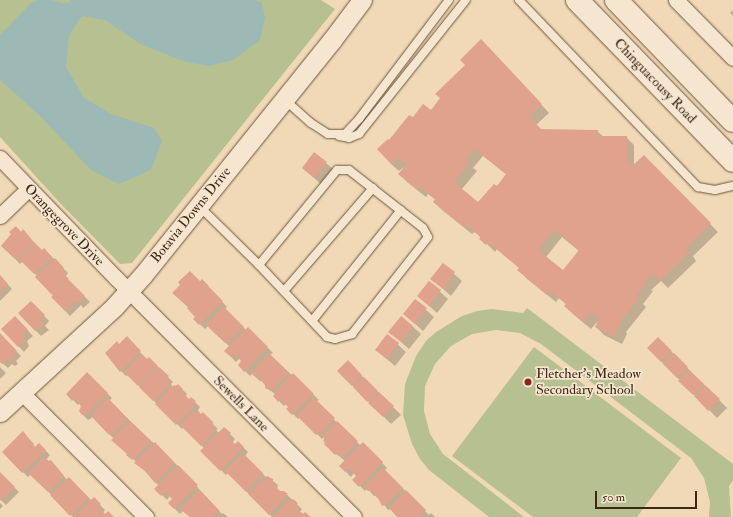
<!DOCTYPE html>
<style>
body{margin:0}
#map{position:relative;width:733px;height:517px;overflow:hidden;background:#f1d9b7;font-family:"IM FELL Double Pica",serif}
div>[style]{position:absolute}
.green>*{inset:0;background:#b7c090}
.water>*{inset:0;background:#9db9b6}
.shadow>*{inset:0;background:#0003}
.building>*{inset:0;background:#e1a28d}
.roads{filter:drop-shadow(0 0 1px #6b563d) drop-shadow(0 0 1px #6b563d)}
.service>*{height:8px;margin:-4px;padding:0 4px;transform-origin:4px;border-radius:4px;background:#f6e6d0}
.minor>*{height:15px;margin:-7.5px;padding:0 7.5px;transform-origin:7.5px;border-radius:7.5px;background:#f6e6d0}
.tertiary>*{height:19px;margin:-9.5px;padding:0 9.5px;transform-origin:9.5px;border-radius:9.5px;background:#f6e6d0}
.secondary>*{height:22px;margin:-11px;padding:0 11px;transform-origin:11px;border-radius:11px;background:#f6e6d0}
.dots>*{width:11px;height:11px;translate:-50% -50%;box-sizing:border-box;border:2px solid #f6e6d0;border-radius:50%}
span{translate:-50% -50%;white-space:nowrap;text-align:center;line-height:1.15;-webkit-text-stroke:3.5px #f6e6d0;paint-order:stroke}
.street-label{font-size:14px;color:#3e2a14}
.poi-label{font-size:14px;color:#3e2a14}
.left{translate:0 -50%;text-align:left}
.scale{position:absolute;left:595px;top:491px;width:102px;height:18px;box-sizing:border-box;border:2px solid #3e2a14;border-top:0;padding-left:5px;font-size:12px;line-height:14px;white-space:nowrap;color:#3e2a14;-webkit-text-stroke:3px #f6e6d0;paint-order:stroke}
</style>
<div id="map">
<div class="green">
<i style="clip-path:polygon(0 0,321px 0,335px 9px,132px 263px,120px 264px,58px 201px,0 137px)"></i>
<i style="clip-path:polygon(527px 308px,733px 464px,733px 480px,729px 486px,731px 517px,709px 517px,710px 502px,704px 478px,691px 458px,541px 344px,520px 333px,496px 330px,472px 334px,451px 346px,435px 364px,425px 386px,424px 411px,430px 434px,443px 454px,524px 517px,489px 517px,429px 470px,420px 459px,412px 444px,403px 415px,405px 384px,416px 356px,426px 341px,436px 332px,462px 316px,477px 311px,492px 309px,523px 313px)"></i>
<i style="clip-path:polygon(534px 347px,681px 458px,637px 517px,533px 517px,452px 456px)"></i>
</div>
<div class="water">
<i style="clip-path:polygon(38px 0,51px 0,62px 3px,71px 2px,70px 0,255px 0,262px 3px,265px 18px,260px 40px,233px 60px,209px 66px,186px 62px,140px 44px,105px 20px,82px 16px,69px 35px,66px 67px,84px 98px,111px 114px,154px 128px,162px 141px,151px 170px,119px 184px,91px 170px,39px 115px,0 80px,0 35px,31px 3px)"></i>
</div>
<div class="shadow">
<i style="clip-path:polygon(733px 10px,733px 16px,730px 13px)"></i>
<i style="clip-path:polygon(evenodd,489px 48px,549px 113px,536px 125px,541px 130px,597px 131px,604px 137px,626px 137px,634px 145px,634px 166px,644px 156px,718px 232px,693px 256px,696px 261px,668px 288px,661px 281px,651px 290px,653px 291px,643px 304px,646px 307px,626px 332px,627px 334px,622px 344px,604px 335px,596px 327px,598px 321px,591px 329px,573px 314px,565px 306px,567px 305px,559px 298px,556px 302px,526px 278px,520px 268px,497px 249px,495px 252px,475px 232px,472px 234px,442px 210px,434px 202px,436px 200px,428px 194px,426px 197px,407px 182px,400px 174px,404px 167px,399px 171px,391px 164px,389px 142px,413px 118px,431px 111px,489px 48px,483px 156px,507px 175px,497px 187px,479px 204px,461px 190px,477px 171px,473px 168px,483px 156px,489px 48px,562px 237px,579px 251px,563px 271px,546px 257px,562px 237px)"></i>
<i style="clip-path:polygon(326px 163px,334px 170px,322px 185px,303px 168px)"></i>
<i style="clip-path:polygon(21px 233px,28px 236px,42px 251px,44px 249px,68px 273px,65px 277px,90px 302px,83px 308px,81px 305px,70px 316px,52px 297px,54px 296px,38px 277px,23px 261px,20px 264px,3px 246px)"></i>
<i style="clip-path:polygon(443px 264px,462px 281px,451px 296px,432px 279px)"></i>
<i style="clip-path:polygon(0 276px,12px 289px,0 301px)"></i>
<i style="clip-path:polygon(202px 280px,227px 307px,225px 309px,246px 330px,248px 328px,273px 353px,270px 355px,319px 400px,317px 401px,339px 425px,360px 445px,363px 443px,387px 468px,385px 470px,429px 515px,431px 513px,435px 517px,399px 517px,391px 509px,388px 510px,377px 495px,374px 496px,367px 488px,365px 491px,354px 480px,357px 476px,354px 473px,351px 477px,340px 466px,345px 461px,325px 444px,324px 437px,322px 439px,300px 417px,298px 419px,288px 409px,290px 407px,286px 404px,284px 406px,274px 396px,276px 395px,266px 387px,266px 384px,263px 381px,260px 381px,252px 374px,250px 376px,239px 365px,243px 361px,240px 358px,236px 362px,225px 351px,230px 347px,208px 326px,205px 329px,194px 319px,196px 317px,189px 308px,178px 298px)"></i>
<i style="clip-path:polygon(429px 282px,448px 299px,437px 313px,418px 296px)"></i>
<i style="clip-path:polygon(415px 300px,434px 317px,423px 331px,404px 314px)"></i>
<i style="clip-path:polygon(31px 302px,49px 321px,45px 326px,49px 330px,41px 336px,19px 313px)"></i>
<i style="clip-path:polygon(402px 317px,421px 334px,409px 349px,390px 332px)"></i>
<i style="clip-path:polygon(20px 322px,33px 336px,27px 341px,29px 346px,24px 352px,2px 329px)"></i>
<i style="clip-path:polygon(0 335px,21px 356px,16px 361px,18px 364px,15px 366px,12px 364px,8px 368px,0 361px)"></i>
<i style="clip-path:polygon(387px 335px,406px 352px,395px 366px,376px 350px)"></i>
<i style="clip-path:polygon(658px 338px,727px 408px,717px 418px,648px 348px)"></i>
<i style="clip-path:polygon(132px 343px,147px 360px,149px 358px,173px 382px,171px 384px,173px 387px,178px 385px,187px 394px,185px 397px,189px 400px,191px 398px,200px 407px,198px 410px,201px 416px,203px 414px,218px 429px,216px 430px,219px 433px,224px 428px,235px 439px,232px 443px,235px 446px,238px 442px,248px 452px,245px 456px,267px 478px,272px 480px,278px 485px,277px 489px,280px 492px,284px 492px,302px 509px,300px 512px,303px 515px,309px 517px,272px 517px,228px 473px,226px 475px,202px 451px,204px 448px,183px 427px,182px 429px,128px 375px,126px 376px,115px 365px,119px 345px)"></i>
<i style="clip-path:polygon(348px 362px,401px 415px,391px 424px,338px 371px)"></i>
<i style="clip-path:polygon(0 367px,6px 373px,0 379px)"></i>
<i style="clip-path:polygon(87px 374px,112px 398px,109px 401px,180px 468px,222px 514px,223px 513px,228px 517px,190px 517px,183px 511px,180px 514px,169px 503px,173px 499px,170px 496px,167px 500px,156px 489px,159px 486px,114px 439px,93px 417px,88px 420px,83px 415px,80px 403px,78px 405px,67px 394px)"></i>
<i style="clip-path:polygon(23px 432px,34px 444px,33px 445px,35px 448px,39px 444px,50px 455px,46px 460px,56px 466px,67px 480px,69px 478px,92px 501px,94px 499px,105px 510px,103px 513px,113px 517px,73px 517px,31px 474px,28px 477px,3px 452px)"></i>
<i style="clip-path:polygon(0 473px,19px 492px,6px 505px,0 499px)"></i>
<i style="clip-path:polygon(0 503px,3px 506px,0 509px)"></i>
</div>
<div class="building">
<i style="clip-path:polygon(evenodd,481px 39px,542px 104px,529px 116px,541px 129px,598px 130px,598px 136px,627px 136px,627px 162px,631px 167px,644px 155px,711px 223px,686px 248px,689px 252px,660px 281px,652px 274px,644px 281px,646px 283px,636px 296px,639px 298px,618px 324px,620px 325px,614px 337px,595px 327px,599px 319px,591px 312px,583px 322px,564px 306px,566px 304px,550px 291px,547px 295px,517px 270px,519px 268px,488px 242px,486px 245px,479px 239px,481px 237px,466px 225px,464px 227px,433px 202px,435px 199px,420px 187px,418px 190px,398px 174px,406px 165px,398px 158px,391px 164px,377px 149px,388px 139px,389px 140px,409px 115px,413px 117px,423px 104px,431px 110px,440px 98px,435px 94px,465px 65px,460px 60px,481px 39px,475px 149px,506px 174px,497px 186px,494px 184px,478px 202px,454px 182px,469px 163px,466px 160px,475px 149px,481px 39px,554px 230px,579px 250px,563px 270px,538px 250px,554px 230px)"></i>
<i style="clip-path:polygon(314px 152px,327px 162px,314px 178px,302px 168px)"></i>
<i style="clip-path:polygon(16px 226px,21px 232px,23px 229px,33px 241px,15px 259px,1px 246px,11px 234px,9px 232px)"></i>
<i style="clip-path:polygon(34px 242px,42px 250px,44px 248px,52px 257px,34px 274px,18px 258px)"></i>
<i style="clip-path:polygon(55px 258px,64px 268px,61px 271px,69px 279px,52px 295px,35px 277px)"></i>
<i style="clip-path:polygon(443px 263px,455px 272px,443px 289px,430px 279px)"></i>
<i style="clip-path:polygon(190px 271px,200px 281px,202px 279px,209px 286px,190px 305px,189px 304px,187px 306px,172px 293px,180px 285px,178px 282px)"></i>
<i style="clip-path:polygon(0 275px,8px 284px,0 291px)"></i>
<i style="clip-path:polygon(69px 280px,85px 296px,78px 303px,75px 301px,65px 311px,51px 297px)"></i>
<i style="clip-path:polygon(429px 281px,441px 290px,429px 306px,417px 296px)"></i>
<i style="clip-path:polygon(209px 287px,223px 301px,199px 325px,193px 319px,195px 317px,187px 308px)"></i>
<i style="clip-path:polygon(415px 299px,427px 308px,415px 324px,403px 314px)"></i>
<i style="clip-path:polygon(31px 301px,45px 315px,40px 320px,44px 324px,35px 331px,18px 313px)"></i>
<i style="clip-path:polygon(223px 306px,244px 327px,228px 342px,227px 341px,225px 343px,206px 325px)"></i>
<i style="clip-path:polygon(15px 316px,28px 330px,23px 335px,25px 341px,18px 347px,1px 329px)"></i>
<i style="clip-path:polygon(401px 316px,413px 326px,401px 342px,388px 332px)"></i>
<i style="clip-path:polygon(248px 327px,268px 347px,244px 372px,238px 365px,241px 361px,237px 356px,234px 354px,231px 357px,224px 351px)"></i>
<i style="clip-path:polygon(0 333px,17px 351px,12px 355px,14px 358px,9px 362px,7px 359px,2px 364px,0 362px)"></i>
<i style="clip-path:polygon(387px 334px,399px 343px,387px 359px,375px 350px)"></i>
<i style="clip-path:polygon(127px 336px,141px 351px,120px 372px,105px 353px,117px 341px,119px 344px)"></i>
<i style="clip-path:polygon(658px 337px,672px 351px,661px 362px,647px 348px)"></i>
<i style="clip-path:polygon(269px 353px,289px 373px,271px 391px,265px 388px,265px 385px,257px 376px,254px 376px,251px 373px)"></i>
<i style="clip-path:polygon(674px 353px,688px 367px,677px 378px,663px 364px)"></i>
<i style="clip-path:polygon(142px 354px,147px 359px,149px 357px,158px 366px,138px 386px,124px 372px)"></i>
<i style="clip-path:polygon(348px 360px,362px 375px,352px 386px,337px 371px)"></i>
<i style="clip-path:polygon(159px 367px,169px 376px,166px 379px,171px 384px,153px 401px,139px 387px)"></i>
<i style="clip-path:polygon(689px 370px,704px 384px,693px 395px,678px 381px)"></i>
<i style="clip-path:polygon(87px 372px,108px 393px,85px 415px,82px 415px,79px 411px,81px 406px,77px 401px,75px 398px,72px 401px,66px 394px)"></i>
<i style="clip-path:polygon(293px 373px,314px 394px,292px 415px,286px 409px,288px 407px,280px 399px,278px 402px,273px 396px,275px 394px,274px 393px)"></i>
<i style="clip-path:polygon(364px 377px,378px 391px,367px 402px,353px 387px)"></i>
<i style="clip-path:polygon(178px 384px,183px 389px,181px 391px,189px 399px,191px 397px,196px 401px,193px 404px,195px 406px,176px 425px,155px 404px,174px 385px,176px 386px)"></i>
<i style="clip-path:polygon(705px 385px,720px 399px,708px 411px,694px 396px)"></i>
<i style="clip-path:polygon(379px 392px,394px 406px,383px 417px,368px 403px)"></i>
<i style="clip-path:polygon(108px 398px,128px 419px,113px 434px,111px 433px,109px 435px,92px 417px,94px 415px,92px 413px)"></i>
<i style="clip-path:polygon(314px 398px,335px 418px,320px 434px,318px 433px,316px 435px,297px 416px)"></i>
<i style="clip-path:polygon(194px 411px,196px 413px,198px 411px,201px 414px,203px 412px,214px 423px,212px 424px,215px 427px,213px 429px,215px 431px,201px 446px,180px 425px)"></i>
<i style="clip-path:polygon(130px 421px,151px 441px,132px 460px,126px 455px,127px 454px,111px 440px)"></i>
<i style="clip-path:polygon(337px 421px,358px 441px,344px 456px,341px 454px,339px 456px,336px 454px,335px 455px,324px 444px,325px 443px,323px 440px,325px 438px,323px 436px)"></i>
<i style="clip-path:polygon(224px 427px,231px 433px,227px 437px,235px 444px,238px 441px,244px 447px,220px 471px,200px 451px)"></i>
<i style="clip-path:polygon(23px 431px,35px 447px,39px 443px,46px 450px,22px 473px,2px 452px)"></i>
<i style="clip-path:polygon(155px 442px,175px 463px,155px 483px,145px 471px,134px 463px)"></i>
<i style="clip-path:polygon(363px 442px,383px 462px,359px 487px,352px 480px,356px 476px,349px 468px,345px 472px,339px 466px)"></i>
<i style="clip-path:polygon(241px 455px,242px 457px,245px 455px,263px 473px,246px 492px,225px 471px)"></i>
<i style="clip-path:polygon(44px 457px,49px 461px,51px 460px,64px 476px,48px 492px,28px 473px)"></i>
<i style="clip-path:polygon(178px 465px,198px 485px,174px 509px,168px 503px,172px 499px,165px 492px,161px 496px,154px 489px)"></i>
<i style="clip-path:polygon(383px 468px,403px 488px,385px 505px,382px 506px,379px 500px,371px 491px,368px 491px,365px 488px,365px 486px)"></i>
<i style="clip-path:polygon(0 472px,15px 487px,0 501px)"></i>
<i style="clip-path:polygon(267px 476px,273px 479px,272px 483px,280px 491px,284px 491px,288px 494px,269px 515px,248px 494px)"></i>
<i style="clip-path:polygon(69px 477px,89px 498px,70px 516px,50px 495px)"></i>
<i style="clip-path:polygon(199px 490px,219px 510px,213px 517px,190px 517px,180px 509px)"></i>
<i style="clip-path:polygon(406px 490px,426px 510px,420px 517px,397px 517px,389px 508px)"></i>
<i style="clip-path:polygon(94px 497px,101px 504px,98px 507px,105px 514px,108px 511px,114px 517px,74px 517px)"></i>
<i style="clip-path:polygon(293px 499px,298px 503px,295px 506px,303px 514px,305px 512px,311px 517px,272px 517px,289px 500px,290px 501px)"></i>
</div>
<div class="roads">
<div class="service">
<i style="left:519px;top:0;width:259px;rotate:46.3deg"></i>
<i style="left:698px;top:187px;width:17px;rotate:10deg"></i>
<i style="left:715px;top:190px;width:18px;rotate:-13deg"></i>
<i style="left:284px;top:99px;width:36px;rotate:42deg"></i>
<i style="left:311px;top:123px;width:20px;rotate:33deg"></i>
<i style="left:328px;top:134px;width:17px"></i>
<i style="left:345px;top:134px;width:21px;rotate:-47deg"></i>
<i style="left:359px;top:119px;width:149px;rotate:-52.9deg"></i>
<i style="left:339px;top:136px;width:10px;rotate:11deg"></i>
<i style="left:349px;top:138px;width:11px;rotate:-22deg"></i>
<i style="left:359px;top:134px;width:171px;rotate:-51.4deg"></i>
<i style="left:199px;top:206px;width:84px;rotate:44.5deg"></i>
<i style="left:259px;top:265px;width:99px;rotate:46.6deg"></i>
<i style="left:327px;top:337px;width:8px;rotate:14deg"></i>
<i style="left:335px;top:339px;width:18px;rotate:-16deg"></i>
<i style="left:352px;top:334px;width:123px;rotate:-51.9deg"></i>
<i style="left:428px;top:237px;width:10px;rotate:-119deg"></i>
<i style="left:423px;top:228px;width:94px;rotate:-141.9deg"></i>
<i style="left:349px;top:170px;width:12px;rotate:180deg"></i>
<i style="left:337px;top:170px;width:123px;rotate:129.4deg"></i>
<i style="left:284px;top:291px;width:136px;rotate:-49.2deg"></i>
<i style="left:312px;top:321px;width:142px;rotate:-51.3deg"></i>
</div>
<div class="minor">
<i style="left:676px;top:0;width:81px;rotate:45.5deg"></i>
<i style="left:0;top:158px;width:167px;rotate:46deg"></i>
<i style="left:116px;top:278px;width:337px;rotate:45.1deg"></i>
<i style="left:0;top:216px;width:39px;rotate:-44deg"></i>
<i style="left:21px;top:392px;width:177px;rotate:45deg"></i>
</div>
<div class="tertiary">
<i style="left:0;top:412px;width:155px;rotate:-42.6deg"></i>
<i style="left:114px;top:307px;width:43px;rotate:-47.8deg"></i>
<i style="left:143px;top:275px;width:302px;rotate:-51.2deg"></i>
<i style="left:332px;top:40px;width:50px;rotate:-53.1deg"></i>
</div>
<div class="secondary">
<i style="left:577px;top:0;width:224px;rotate:45.9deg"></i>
<i style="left:616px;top:0;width:168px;rotate:46deg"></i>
</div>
</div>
<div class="dots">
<i style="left:528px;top:382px;background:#8f2418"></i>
</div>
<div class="street-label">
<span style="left:655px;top:81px;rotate:46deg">Chinguacousy Road</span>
<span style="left:191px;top:215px;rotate:-51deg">Botavia Downs Drive</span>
<span style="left:64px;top:225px;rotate:46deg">Orangegrove Drive</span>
<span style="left:241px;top:404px;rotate:45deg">Sewells Lane</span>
</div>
<div class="poi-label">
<span class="left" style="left:536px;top:382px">Fletcher's Meadow<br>Secondary School</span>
</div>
<div class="scale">50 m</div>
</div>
